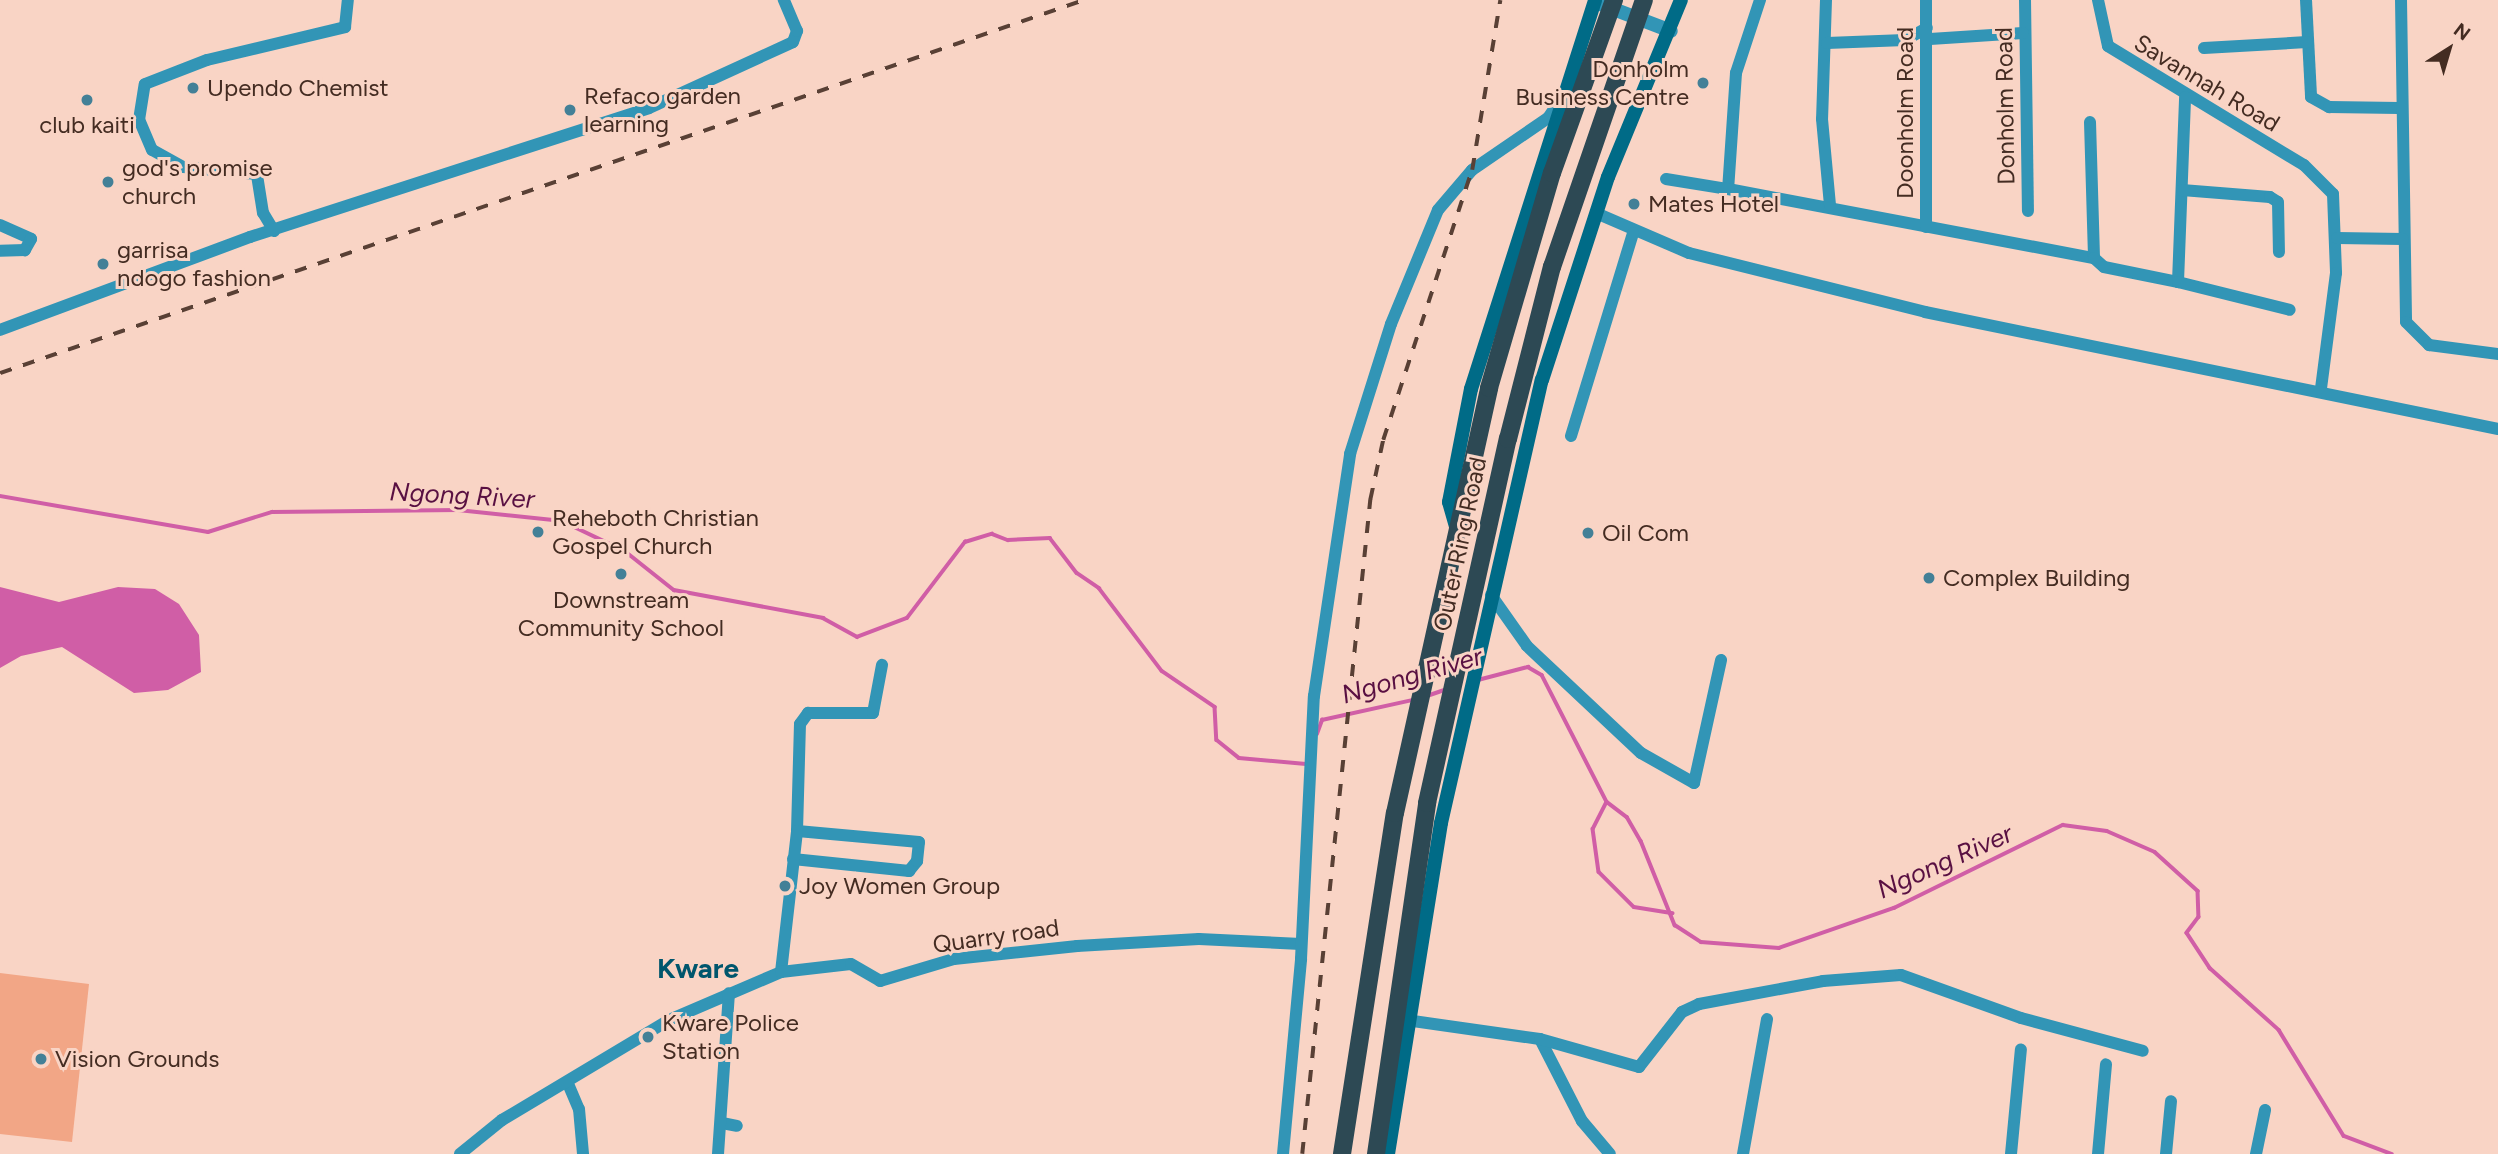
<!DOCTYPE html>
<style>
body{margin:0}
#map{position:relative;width:2498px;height:1154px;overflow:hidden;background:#f9d4c5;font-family:Figtree,sans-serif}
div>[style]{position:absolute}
.green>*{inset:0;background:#f2a686}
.water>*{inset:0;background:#d05ea6}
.stream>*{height:3.5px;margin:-1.75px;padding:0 1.75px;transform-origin:1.75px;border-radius:1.75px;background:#d05ea6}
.minor>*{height:12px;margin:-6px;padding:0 6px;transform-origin:6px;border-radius:6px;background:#3295b6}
.tertiary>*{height:14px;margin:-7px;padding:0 7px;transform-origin:7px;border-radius:7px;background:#3295b6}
.secondary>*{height:14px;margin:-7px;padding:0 7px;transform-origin:7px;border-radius:7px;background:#006b87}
.primary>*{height:18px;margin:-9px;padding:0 9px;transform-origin:9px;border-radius:9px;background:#2d4954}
.rail>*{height:3.5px;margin-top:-1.75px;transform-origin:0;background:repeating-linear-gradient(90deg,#594035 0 12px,transparent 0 24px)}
.dots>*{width:19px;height:19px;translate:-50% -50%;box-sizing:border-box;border:4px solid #f9d4c5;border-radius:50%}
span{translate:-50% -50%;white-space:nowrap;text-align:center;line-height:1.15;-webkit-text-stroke:6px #f9d4c5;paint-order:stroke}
.poi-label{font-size:24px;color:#442c22}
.right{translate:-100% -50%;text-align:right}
.left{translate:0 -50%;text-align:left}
.street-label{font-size:24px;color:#442c22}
.water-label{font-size:26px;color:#591042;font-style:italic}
.quarter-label{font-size:28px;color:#00566d;font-weight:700}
.north{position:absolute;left:2414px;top:14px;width:70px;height:70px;-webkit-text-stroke:5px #f9d4c5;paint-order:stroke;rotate:37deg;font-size:19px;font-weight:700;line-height:28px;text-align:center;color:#442c22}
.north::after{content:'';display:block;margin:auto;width:24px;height:32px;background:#442c22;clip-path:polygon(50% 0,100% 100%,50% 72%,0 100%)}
</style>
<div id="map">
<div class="green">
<i style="clip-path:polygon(0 973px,89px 984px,72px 1142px,0 1134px)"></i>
</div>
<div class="water">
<i style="clip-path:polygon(0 587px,59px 602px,118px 587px,155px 589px,179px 604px,199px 635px,201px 672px,168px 690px,134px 693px,62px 647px,21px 656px,0 668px)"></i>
</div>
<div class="stream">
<i style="left:0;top:496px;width:211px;rotate:9.8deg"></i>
<i style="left:208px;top:532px;width:67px;rotate:-17.4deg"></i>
<i style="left:272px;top:512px;width:186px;rotate:-0.6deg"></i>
<i style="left:458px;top:510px;width:105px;rotate:6deg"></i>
<i style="left:562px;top:521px;width:70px;rotate:25.5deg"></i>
<i style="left:625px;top:551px;width:63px;rotate:38.5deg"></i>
<i style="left:674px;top:590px;width:152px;rotate:10.6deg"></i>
<i style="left:823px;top:618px;width:39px;rotate:29deg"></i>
<i style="left:857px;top:637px;width:53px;rotate:-20.8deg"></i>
<i style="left:907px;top:618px;width:96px;rotate:-52.7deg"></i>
<i style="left:965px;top:542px;width:28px;rotate:-17deg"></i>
<i style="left:992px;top:534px;width:17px;rotate:21deg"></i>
<i style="left:1008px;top:540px;width:42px;rotate:-2.7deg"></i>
<i style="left:1050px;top:538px;width:44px;rotate:52.4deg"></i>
<i style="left:1077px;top:573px;width:27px;rotate:34deg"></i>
<i style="left:1099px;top:588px;width:104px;rotate:52.8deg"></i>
<i style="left:1162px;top:671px;width:64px;rotate:34.2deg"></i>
<i style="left:1215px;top:707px;width:33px;rotate:87deg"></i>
<i style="left:1217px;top:740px;width:28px;rotate:39deg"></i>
<i style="left:1239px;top:758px;width:67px;rotate:5.1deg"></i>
<i style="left:1478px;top:680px;width:52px;rotate:-14.6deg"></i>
<i style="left:1528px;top:667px;width:16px;rotate:30deg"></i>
<i style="left:1542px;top:675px;width:143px;rotate:62.9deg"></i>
<i style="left:1607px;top:802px;width:25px;rotate:37deg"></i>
<i style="left:1627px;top:817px;width:28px;rotate:60deg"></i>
<i style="left:1641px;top:841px;width:91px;rotate:68deg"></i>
<i style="left:1675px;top:925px;width:31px;rotate:33deg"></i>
<i style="left:1701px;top:942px;width:78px;rotate:4.4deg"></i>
<i style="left:1779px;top:948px;width:122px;rotate:-19.2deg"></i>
<i style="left:1894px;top:908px;width:188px;rotate:-26.2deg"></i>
<i style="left:2063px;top:825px;width:44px;rotate:7.8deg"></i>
<i style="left:2107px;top:831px;width:52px;rotate:23.6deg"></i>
<i style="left:2155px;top:852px;width:58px;rotate:42.2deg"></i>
<i style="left:2198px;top:891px;width:26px;rotate:88deg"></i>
<i style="left:2199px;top:917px;width:20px;rotate:127deg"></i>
<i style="left:2187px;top:933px;width:42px;rotate:56.7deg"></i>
<i style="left:2210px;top:968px;width:93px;rotate:41.9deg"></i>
<i style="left:2279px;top:1030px;width:124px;rotate:58.5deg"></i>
<i style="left:2344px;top:1136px;width:51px;rotate:20.6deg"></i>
<i style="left:1427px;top:696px;width:21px;rotate:-19deg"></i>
<i style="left:1317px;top:734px;width:15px;rotate:-70deg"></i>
<i style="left:1322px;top:720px;width:93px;rotate:-12.4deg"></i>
<i style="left:1607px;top:802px;width:30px;rotate:117deg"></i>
<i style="left:1593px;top:829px;width:43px;rotate:82.1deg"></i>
<i style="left:1599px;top:872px;width:49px;rotate:45deg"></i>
<i style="left:1634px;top:907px;width:39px;rotate:9deg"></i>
</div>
<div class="minor">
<i style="left:1760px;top:0;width:77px;rotate:108.2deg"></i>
<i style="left:1736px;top:73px;width:116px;rotate:93.9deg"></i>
<i style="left:1728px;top:189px;width:372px;rotate:10.7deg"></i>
<i style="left:1826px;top:0;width:119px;rotate:91.9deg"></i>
<i style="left:1822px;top:119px;width:86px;rotate:84.7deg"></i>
<i style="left:2025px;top:0;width:211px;rotate:89.2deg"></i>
<i style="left:2098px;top:0;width:47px;rotate:77.7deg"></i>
<i style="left:2108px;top:46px;width:229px;rotate:31.3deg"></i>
<i style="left:2304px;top:165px;width:41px;rotate:45deg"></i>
<i style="left:2333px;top:194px;width:79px;rotate:87.8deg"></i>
<i style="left:2336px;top:273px;width:117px;rotate:97.4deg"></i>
<i style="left:2306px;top:0;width:97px;rotate:87deg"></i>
<i style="left:2311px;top:97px;width:21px;rotate:29deg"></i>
<i style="left:2329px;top:107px;width:70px;rotate:0.8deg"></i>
<i style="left:2401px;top:0;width:322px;rotate:89.1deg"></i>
<i style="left:2406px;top:322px;width:33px;rotate:45deg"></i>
<i style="left:2429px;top:345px;width:70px;rotate:7.4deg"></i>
<i style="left:1930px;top:39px;width:93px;rotate:-3.7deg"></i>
<i style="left:1827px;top:43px;width:78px;rotate:-2.2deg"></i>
<i style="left:1905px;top:40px;width:25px;rotate:-29deg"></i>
<i style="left:2204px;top:48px;width:103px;rotate:-3.3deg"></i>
<i style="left:2090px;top:122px;width:136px;rotate:88.3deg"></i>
<i style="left:2094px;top:258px;width:13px;rotate:42deg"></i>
<i style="left:2104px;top:267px;width:76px;rotate:11.5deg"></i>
<i style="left:2178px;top:282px;width:185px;rotate:-87.8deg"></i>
<i style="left:1666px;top:179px;width:63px;rotate:9.2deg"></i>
<i style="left:2182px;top:190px;width:88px;rotate:4.5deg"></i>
<i style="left:2270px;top:197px;width:9px;rotate:32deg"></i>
<i style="left:2278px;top:202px;width:50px;rotate:88.9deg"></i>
<i style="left:1596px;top:213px;width:101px;rotate:23.3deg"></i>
<i style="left:1689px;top:253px;width:243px;rotate:14deg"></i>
<i style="left:1925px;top:312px;width:585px;rotate:11.54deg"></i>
<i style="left:0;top:225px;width:34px;rotate:24deg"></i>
<i style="left:31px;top:239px;width:13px;rotate:119deg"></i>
<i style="left:25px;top:250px;width:25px;rotate:178deg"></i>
<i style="left:1926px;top:227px;width:227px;rotate:-90deg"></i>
<i style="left:274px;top:231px;width:21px;rotate:-121deg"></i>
<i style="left:263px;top:213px;width:39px;rotate:-99deg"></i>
<i style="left:257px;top:174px;width:74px;rotate:-174.6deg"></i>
<i style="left:183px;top:167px;width:35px;rotate:-151deg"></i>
<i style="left:152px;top:150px;width:33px;rotate:-113deg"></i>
<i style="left:139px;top:120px;width:36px;rotate:-81deg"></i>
<i style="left:145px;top:84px;width:66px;rotate:-21.2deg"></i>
<i style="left:207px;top:60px;width:142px;rotate:-13.4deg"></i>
<i style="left:345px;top:27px;width:27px;rotate:-84deg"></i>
<i style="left:2337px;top:238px;width:66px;rotate:0.9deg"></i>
<i style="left:2178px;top:282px;width:115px;rotate:14deg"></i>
<i style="left:0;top:330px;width:267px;rotate:-20.4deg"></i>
<i style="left:250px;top:237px;width:419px;rotate:-17.9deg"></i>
<i style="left:649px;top:108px;width:158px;rotate:-24.6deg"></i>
<i style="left:793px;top:42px;width:12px;rotate:-70deg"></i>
<i style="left:797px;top:31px;width:34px;rotate:-113deg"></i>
<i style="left:1571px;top:436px;width:212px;rotate:-73deg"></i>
<i style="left:1491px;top:595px;width:62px;rotate:54.8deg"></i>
<i style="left:1527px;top:646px;width:156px;rotate:43.2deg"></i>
<i style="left:1641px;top:753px;width:61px;rotate:29.5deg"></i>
<i style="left:1694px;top:783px;width:126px;rotate:-77.6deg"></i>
<i style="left:793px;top:859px;width:117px;rotate:5.9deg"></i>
<i style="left:909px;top:871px;width:13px;rotate:-51deg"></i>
<i style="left:917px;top:861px;width:19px;rotate:-84deg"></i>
<i style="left:919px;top:842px;width:122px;rotate:-174.8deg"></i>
<i style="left:797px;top:831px;width:107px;rotate:-88.4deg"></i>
<i style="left:800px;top:724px;width:14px;rotate:-54deg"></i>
<i style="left:808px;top:713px;width:65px"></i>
<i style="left:873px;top:713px;width:49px;rotate:-79.4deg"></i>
<i style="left:781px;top:972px;width:142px;rotate:-83.5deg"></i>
<i style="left:1406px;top:1020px;width:135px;rotate:8.1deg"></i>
<i style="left:1540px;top:1039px;width:92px;rotate:62.9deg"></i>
<i style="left:1582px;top:1121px;width:43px;rotate:49.7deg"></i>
<i style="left:1540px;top:1039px;width:103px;rotate:15.8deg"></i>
<i style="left:1639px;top:1067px;width:70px;rotate:-52deg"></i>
<i style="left:1682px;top:1012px;width:19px;rotate:-25deg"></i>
<i style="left:1699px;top:1004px;width:126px;rotate:-10.5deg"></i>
<i style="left:1823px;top:981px;width:78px;rotate:-4.4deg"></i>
<i style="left:1901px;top:975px;width:127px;rotate:19.7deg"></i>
<i style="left:2021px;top:1018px;width:126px;rotate:15.1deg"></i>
<i style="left:569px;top:1086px;width:25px;rotate:67deg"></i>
<i style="left:579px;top:1109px;width:45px;rotate:84.9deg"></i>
<i style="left:722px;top:1123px;width:15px;rotate:11deg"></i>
<i style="left:460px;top:1154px;width:54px;rotate:-39deg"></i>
<i style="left:502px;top:1120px;width:195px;rotate:-30.9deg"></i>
<i style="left:669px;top:1020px;width:122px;rotate:-23.2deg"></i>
<i style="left:781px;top:972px;width:70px;rotate:-6.5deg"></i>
<i style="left:851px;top:964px;width:34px;rotate:30deg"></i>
<i style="left:880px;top:981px;width:77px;rotate:-16.6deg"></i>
<i style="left:954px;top:959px;width:124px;rotate:-6deg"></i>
<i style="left:1077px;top:946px;width:122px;rotate:-3.3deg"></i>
<i style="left:1199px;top:939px;width:102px;rotate:2.8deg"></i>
<i style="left:718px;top:1154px;width:161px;rotate:-86.1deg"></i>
<i style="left:1283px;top:1154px;width:196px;rotate:-84.7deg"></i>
<i style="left:1301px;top:959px;width:263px;rotate:-87.2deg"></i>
<i style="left:1314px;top:696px;width:245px;rotate:-81.5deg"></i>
<i style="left:1350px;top:454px;width:136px;rotate:-72.5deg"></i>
<i style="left:1391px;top:324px;width:123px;rotate:-67.6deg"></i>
<i style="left:1438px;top:210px;width:52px;rotate:-49.6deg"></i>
<i style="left:1472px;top:170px;width:92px;rotate:-34.4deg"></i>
<i style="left:1548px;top:118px;width:22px;rotate:-56deg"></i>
<i style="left:1743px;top:1154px;width:137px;rotate:-79.9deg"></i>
<i style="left:2011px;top:1154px;width:105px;rotate:-84.6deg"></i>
<i style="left:2098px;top:1154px;width:90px;rotate:-84.9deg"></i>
<i style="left:2166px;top:1154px;width:53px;rotate:-84.6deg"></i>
<i style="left:2256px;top:1154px;width:45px;rotate:-78.4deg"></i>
</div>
<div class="tertiary">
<i style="left:1595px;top:2px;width:81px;rotate:20.9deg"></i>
</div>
<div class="secondary">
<i style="left:1457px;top:530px;width:29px;rotate:-106deg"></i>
<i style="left:1449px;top:502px;width:115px;rotate:-79deg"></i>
<i style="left:1471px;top:389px;width:408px;rotate:-72.3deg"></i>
<i style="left:1388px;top:1154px;width:335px;rotate:-80.9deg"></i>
<i style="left:1441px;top:823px;width:454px;rotate:-77.2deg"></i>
<i style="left:1542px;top:380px;width:213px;rotate:-72deg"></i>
<i style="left:1608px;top:177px;width:191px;rotate:-67.6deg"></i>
</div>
<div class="primary">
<i style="left:1342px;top:1154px;width:345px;rotate:-81.2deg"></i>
<i style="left:1395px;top:813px;width:435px;rotate:-77.5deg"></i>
<i style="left:1489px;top:388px;width:224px;rotate:-73.7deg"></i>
<i style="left:1552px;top:173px;width:184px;rotate:-70.3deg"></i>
<i style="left:1376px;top:1154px;width:355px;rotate:-81.7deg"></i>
<i style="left:1427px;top:803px;width:373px;rotate:-77.5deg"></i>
<i style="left:1508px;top:439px;width:178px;rotate:-75.7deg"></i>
<i style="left:1552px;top:267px;width:282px;rotate:-71deg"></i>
</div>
<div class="rail">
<i style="left:0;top:373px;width:1146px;rotate:-18.99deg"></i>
<i style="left:1302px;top:1154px;width:658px;rotate:-84.06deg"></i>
<i style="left:1370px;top:500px;width:61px;rotate:-77.8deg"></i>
<i style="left:1383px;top:440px;width:284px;rotate:-71.8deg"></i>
<i style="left:1472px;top:170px;width:172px;rotate:-80.6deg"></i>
</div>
<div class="dots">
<i style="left:1703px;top:83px;background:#438097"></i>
<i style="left:193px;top:88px;background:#438097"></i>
<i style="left:87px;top:100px;background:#438097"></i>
<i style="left:570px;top:110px;background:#438097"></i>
<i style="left:108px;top:182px;background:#438097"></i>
<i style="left:1634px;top:204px;background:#438097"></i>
<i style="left:103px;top:264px;background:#438097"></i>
<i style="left:538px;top:532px;background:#438097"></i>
<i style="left:1588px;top:533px;background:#438097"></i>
<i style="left:621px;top:574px;background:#438097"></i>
<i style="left:1929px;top:578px;background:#438097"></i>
<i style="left:785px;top:886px;background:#438097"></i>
<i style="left:648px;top:1037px;background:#438097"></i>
<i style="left:41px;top:1059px;background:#438097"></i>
</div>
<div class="poi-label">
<span class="right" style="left:1689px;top:83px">Donholm<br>Business Centre</span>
<span class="left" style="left:207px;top:88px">Upendo Chemist</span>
<span class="left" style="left:584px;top:110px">Refaco garden<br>learning</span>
<span style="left:87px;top:125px">club kaiti</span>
<span class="left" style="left:122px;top:182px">god's promise<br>church</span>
<span class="left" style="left:1648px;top:204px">Mates Hotel</span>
<span class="left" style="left:117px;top:264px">garrisa<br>ndogo fashion</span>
<span class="left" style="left:552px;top:532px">Reheboth Christian<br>Gospel Church</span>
<span class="left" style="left:1602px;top:533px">Oil Com</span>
<span class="left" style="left:1943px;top:578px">Complex Building</span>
<span style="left:621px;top:614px">Downstream<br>Community School</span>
<span class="left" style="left:799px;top:886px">Joy Women Group</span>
<span class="left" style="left:662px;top:1037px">Kware Police<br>Station</span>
<span class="left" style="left:55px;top:1059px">Vision Grounds</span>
</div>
<div class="street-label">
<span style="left:2207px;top:83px;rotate:31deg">Savannah Road</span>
<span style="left:2005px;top:106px;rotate:-91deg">Donholm Road</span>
<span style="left:1905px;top:113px;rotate:-90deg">Doonholm Road</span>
<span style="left:1460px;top:544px;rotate:-78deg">Outer Ring Road</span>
<span style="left:996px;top:936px;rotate:-8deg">Quarry road</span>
</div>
<div class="water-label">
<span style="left:462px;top:496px;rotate:3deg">Ngong River</span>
<span style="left:1412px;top:676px;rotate:-16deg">Ngong River</span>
<span style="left:1945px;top:862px;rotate:-24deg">Ngong River</span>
</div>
<div class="quarter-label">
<span style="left:698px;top:968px">Kware</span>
</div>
<div class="north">N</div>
</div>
